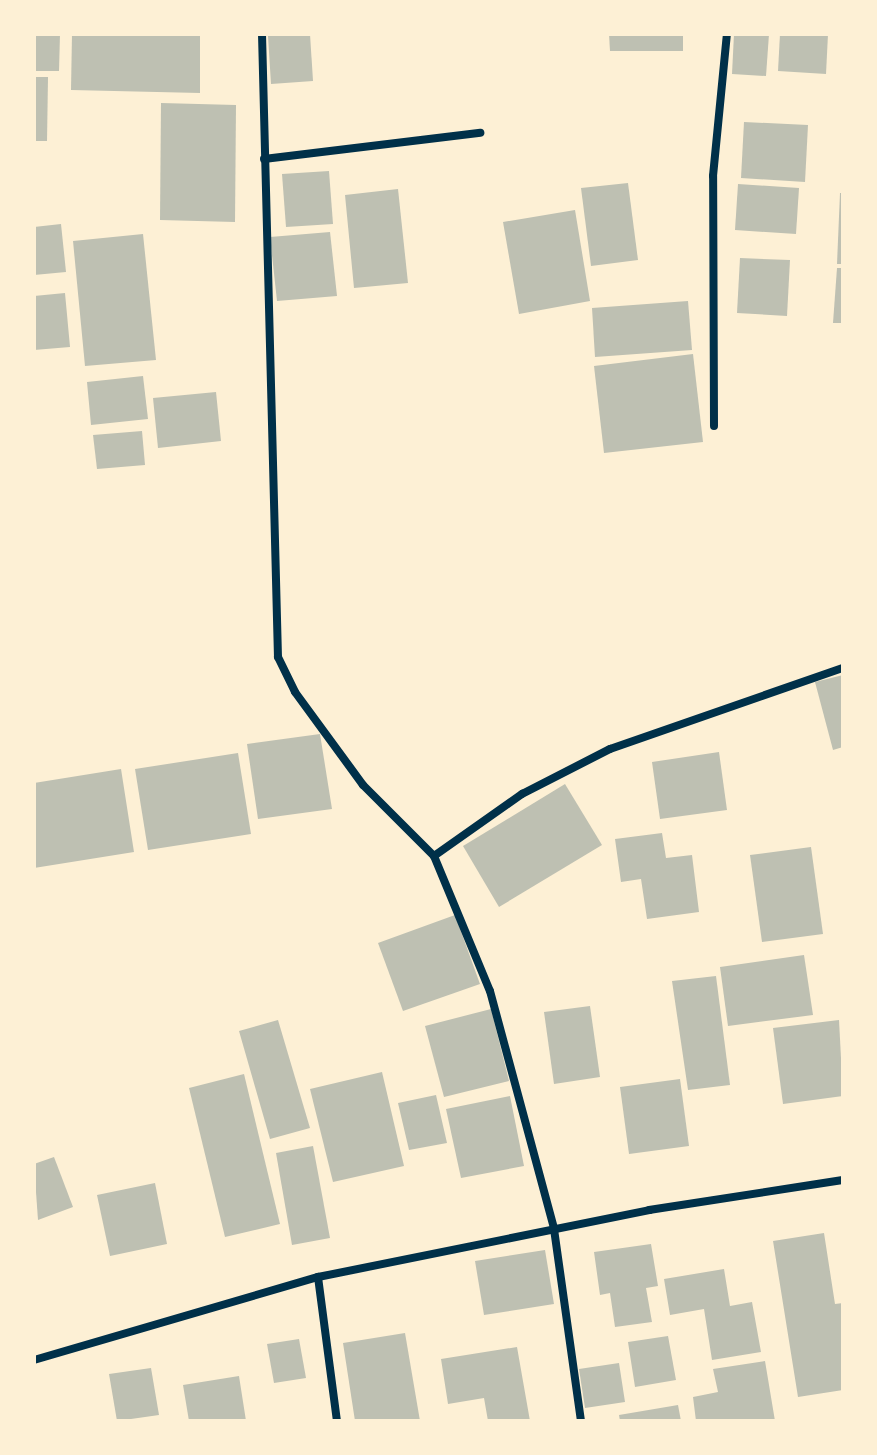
<!DOCTYPE html>
<style>
body{margin:0}
#map{position:relative;width:877px;height:1455px;overflow:hidden;background:#fdf0d5;font-family:Quicksand,sans-serif}
div>[style]{position:absolute}
.building>*{inset:0;background:#bec0b2}
.minor>*{height:8px;margin:-4px;padding:0 4px;transform-origin:4px;border-radius:4px;background:#003049}
span{translate:-50% -50%;white-space:nowrap;text-align:center;line-height:1.15;-webkit-text-stroke:6px #fdf0d5;paint-order:stroke}
.frame{position:absolute;inset:0;border:36px solid #fdf0d5;pointer-events:none}
</style>
<div id="map">
<div class="building">
<i style="clip-path:polygon(34px 34px,60px 34px,59px 71px,34px 71px)"></i>
<i style="clip-path:polygon(72px 34px,200px 34px,200px 93px,71px 90px)"></i>
<i style="clip-path:polygon(310px 34px,313px 81px,271px 84px,268px 36px)"></i>
<i style="clip-path:polygon(609px 34px,683px 34px,683px 51px,610px 51px)"></i>
<i style="clip-path:polygon(734px 34px,769px 34px,766px 76px,732px 74px)"></i>
<i style="clip-path:polygon(780px 34px,828px 34px,826px 74px,778px 71px)"></i>
<i style="clip-path:polygon(34px 77px,48px 77px,47px 141px,34px 141px)"></i>
<i style="clip-path:polygon(161px 103px,236px 105px,235px 222px,160px 220px)"></i>
<i style="clip-path:polygon(744px 122px,808px 125px,805px 182px,741px 178px)"></i>
<i style="clip-path:polygon(329px 171px,333px 224px,286px 227px,282px 174px)"></i>
<i style="clip-path:polygon(628px 183px,638px 260px,591px 266px,581px 188px)"></i>
<i style="clip-path:polygon(738px 184px,799px 188px,796px 234px,735px 230px)"></i>
<i style="clip-path:polygon(398px 189px,408px 283px,354px 288px,345px 195px)"></i>
<i style="clip-path:polygon(840px 193px,843px 193px,843px 264px,837px 264px)"></i>
<i style="clip-path:polygon(575px 210px,590px 301px,519px 314px,503px 222px)"></i>
<i style="clip-path:polygon(61px 224px,66px 272px,34px 275px,34px 227px)"></i>
<i style="clip-path:polygon(330px 232px,337px 296px,277px 301px,270px 237px)"></i>
<i style="clip-path:polygon(143px 234px,156px 360px,85px 366px,73px 241px)"></i>
<i style="clip-path:polygon(740px 258px,790px 260px,787px 316px,737px 313px)"></i>
<i style="clip-path:polygon(837px 268px,843px 268px,843px 323px,833px 323px)"></i>
<i style="clip-path:polygon(65px 293px,70px 347px,34px 350px,34px 296px)"></i>
<i style="clip-path:polygon(688px 301px,692px 350px,595px 357px,592px 308px)"></i>
<i style="clip-path:polygon(693px 354px,703px 442px,604px 453px,594px 366px)"></i>
<i style="clip-path:polygon(143px 376px,148px 419px,91px 425px,87px 382px)"></i>
<i style="clip-path:polygon(216px 392px,221px 441px,158px 448px,153px 398px)"></i>
<i style="clip-path:polygon(142px 431px,145px 465px,97px 469px,93px 435px)"></i>
<i style="clip-path:polygon(843px 675px,843px 747px,833px 750px,815px 682px)"></i>
<i style="clip-path:polygon(320px 734px,332px 809px,258px 819px,247px 744px)"></i>
<i style="clip-path:polygon(719px 752px,727px 810px,660px 819px,652px 762px)"></i>
<i style="clip-path:polygon(238px 753px,251px 834px,148px 850px,135px 769px)"></i>
<i style="clip-path:polygon(121px 769px,134px 852px,34px 868px,34px 783px)"></i>
<i style="clip-path:polygon(565px 784px,602px 845px,499px 907px,463px 846px)"></i>
<i style="clip-path:polygon(662px 833px,666px 858px,692px 855px,699px 912px,647px 919px,641px 879px,621px 882px,615px 839px)"></i>
<i style="clip-path:polygon(811px 847px,823px 934px,762px 942px,750px 855px)"></i>
<i style="clip-path:polygon(455px 915px,480px 984px,403px 1011px,378px 943px)"></i>
<i style="clip-path:polygon(804px 955px,813px 1015px,728px 1026px,720px 967px)"></i>
<i style="clip-path:polygon(716px 976px,730px 1085px,688px 1090px,672px 981px)"></i>
<i style="clip-path:polygon(590px 1006px,600px 1077px,554px 1084px,544px 1012px)"></i>
<i style="clip-path:polygon(491px 1009px,509px 1081px,444px 1097px,425px 1026px)"></i>
<i style="clip-path:polygon(278px 1020px,310px 1128px,270px 1139px,239px 1031px)"></i>
<i style="clip-path:polygon(839px 1020px,843px 1096px,783px 1104px,773px 1028px)"></i>
<i style="clip-path:polygon(382px 1072px,404px 1166px,333px 1182px,310px 1089px)"></i>
<i style="clip-path:polygon(244px 1074px,280px 1224px,225px 1237px,189px 1088px)"></i>
<i style="clip-path:polygon(680px 1079px,689px 1146px,629px 1154px,620px 1087px)"></i>
<i style="clip-path:polygon(436px 1095px,447px 1143px,409px 1150px,398px 1103px)"></i>
<i style="clip-path:polygon(510px 1096px,524px 1166px,461px 1178px,446px 1109px)"></i>
<i style="clip-path:polygon(313px 1146px,330px 1238px,292px 1245px,276px 1153px)"></i>
<i style="clip-path:polygon(54px 1157px,73px 1207px,38px 1220px,34px 1164px)"></i>
<i style="clip-path:polygon(155px 1183px,167px 1244px,110px 1256px,97px 1195px)"></i>
<i style="clip-path:polygon(824px 1233px,835px 1304px,843px 1303px,843px 1390px,798px 1397px,773px 1241px)"></i>
<i style="clip-path:polygon(651px 1244px,658px 1286px,646px 1288px,652px 1322px,615px 1327px,610px 1293px,600px 1295px,594px 1252px)"></i>
<i style="clip-path:polygon(545px 1250px,554px 1304px,484px 1315px,475px 1261px)"></i>
<i style="clip-path:polygon(724px 1269px,730px 1306px,752px 1302px,761px 1352px,712px 1360px,704px 1309px,670px 1315px,664px 1279px)"></i>
<i style="clip-path:polygon(405px 1333px,420px 1421px,355px 1421px,343px 1343px)"></i>
<i style="clip-path:polygon(668px 1336px,676px 1380px,635px 1387px,628px 1342px)"></i>
<i style="clip-path:polygon(299px 1339px,306px 1378px,274px 1383px,267px 1344px)"></i>
<i style="clip-path:polygon(517px 1347px,530px 1421px,488px 1421px,484px 1398px,448px 1404px,441px 1359px)"></i>
<i style="clip-path:polygon(765px 1361px,775px 1421px,696px 1421px,693px 1397px,718px 1392px,713px 1369px)"></i>
<i style="clip-path:polygon(619px 1363px,625px 1402px,585px 1408px,579px 1369px)"></i>
<i style="clip-path:polygon(151px 1368px,159px 1415px,117px 1421px,109px 1374px)"></i>
<i style="clip-path:polygon(239px 1376px,246px 1421px,189px 1421px,183px 1385px)"></i>
<i style="clip-path:polygon(678px 1405px,681px 1421px,620px 1421px,619px 1415px)"></i>
</div>
<div class="minor">
<i style="left:262px;top:34px;width:623px;rotate:88.53deg"></i>
<i style="left:278px;top:657px;width:39px;rotate:64deg"></i>
<i style="left:295px;top:692px;width:115px;rotate:53.8deg"></i>
<i style="left:363px;top:785px;width:100px;rotate:45deg"></i>
<i style="left:434px;top:856px;width:146px;rotate:67.5deg"></i>
<i style="left:490px;top:991px;width:246px;rotate:74.9deg"></i>
<i style="left:554px;top:1229px;width:194px;rotate:82deg"></i>
<i style="left:264px;top:159px;width:218px;rotate:-6.9deg"></i>
<i style="left:714px;top:426px;width:250px;rotate:-90.2deg"></i>
<i style="left:713px;top:176px;width:143px;rotate:-84.4deg"></i>
<i style="left:434px;top:856px;width:108px;rotate:-35.2deg"></i>
<i style="left:522px;top:794px;width:99px;rotate:-27.1deg"></i>
<i style="left:610px;top:749px;width:247px;rotate:-19.2deg"></i>
<i style="left:318px;top:1277px;width:145px;rotate:82.5deg"></i>
<i style="left:34px;top:1360px;width:296px;rotate:-16.3deg"></i>
<i style="left:318px;top:1277px;width:338px;rotate:-11.4deg"></i>
<i style="left:649px;top:1210px;width:196px;rotate:-8.8deg"></i>
</div>
<div class="frame"></div>
</div>
